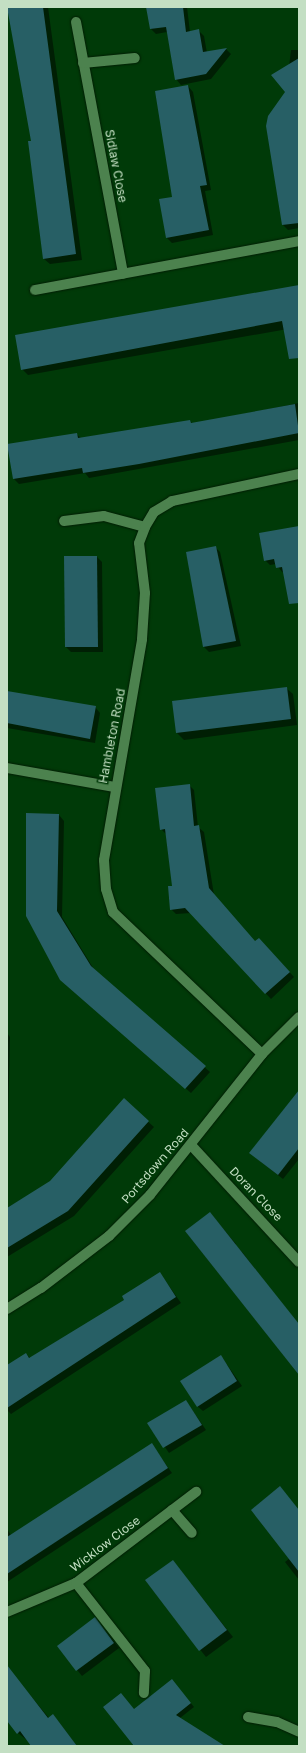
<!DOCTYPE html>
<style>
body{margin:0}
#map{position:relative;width:306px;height:1753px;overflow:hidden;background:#003a08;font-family:"Golos Text",sans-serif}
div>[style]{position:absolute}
.shadow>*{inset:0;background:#0007}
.building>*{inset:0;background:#275f65}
.roads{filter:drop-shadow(0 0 1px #021d04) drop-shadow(0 0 1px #021d04)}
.service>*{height:10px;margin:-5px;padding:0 5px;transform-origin:5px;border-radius:5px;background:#4c824e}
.minor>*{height:10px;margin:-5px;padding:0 5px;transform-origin:5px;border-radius:5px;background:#4c824e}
.tertiary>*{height:10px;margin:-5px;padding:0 5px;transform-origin:5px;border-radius:5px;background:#4c824e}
span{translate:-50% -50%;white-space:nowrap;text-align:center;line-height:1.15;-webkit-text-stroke:3px #003a08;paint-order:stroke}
.street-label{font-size:12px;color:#c3dfc3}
.frame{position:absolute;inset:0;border:8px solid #c3dfc3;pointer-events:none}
</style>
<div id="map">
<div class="shadow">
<i style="clip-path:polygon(8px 7px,48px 7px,82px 260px,50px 264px,44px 259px,32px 142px)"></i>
<i style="clip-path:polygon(148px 7px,187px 7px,190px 32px,198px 30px,204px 36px,207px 53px,226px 49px,231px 54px,211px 79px,181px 85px,176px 79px,167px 32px,156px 34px,151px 29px)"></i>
<i style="clip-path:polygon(291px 50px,299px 50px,299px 228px,288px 230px,283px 225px,286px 92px)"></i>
<i style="clip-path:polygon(188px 86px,193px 92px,211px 190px,205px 191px,213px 235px,172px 243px,167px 238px)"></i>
<i style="clip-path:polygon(299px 285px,299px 327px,28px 375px,22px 369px)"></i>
<i style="clip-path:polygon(299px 403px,299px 440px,89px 478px,85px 473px,19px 484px,14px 479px,76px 434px,81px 438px,190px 421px,193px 424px)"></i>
<i style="clip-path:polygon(299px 527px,299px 577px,282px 572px,276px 564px,270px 565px,265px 560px)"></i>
<i style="clip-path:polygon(215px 547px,220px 552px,241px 646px,209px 652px,204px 647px,187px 553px)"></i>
<i style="clip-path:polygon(97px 557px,102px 562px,103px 652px,71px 652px,66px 647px)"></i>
<i style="clip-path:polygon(286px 688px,293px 694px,297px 725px,184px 740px,177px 733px)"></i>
<i style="clip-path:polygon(7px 692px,95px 707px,100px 713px,95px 743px,7px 728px)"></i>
<i style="clip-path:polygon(189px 785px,194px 790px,198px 827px,204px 832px,214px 895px,255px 942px,264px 944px,294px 977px,271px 999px,191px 913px,176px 914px,171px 909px,173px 887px,166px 834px,161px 829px)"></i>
<i style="clip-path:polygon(27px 814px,59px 815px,64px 821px,62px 917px,95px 971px,210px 1072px,191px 1093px,66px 985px)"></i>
<i style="clip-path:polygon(7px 1033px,10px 1037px,8px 1123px,7px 1123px)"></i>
<i style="clip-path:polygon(299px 1091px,299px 1159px,283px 1179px,256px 1158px)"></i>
<i style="clip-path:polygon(124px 1100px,154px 1127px,74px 1216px,7px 1257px,7px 1208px,51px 1182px)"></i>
<i style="clip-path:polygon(210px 1213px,236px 1244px,228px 1253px,237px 1247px,243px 1253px,299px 1327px,299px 1374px,186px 1232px)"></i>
<i style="clip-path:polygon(160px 1273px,181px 1303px,11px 1414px,7px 1410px,7px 1366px,26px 1354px,30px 1358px,126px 1300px)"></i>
<i style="clip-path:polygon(221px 1356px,242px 1386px,203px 1411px,197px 1406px)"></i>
<i style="clip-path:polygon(186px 1401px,206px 1430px,169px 1453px,149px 1424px)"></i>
<i style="clip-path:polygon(152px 1445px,172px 1473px,7px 1582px,7px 1529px,11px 1535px)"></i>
<i style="clip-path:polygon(299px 1510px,299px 1580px,285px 1562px,290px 1558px)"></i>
<i style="clip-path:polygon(173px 1561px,233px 1637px,206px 1657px,146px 1581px)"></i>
<i style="clip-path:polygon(100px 1624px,119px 1648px,82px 1676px,58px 1646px)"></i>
<i style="clip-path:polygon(10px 1671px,49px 1718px,58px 1721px,77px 1746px,34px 1746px,18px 1733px,7px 1719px,7px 1673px)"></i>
<i style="clip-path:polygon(175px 1684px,194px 1707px,180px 1718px,223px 1746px,135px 1746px,134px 1710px)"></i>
</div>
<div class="building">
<i style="clip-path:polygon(7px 7px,43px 7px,76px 254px,43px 259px,28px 141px,31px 141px)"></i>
<i style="clip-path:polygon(146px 7px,183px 7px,186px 32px,199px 29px,203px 52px,227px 48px,206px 74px,175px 80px,166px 27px,150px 29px)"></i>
<i style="clip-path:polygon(299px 58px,299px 223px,282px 225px,266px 126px,268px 116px,285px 92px,271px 75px)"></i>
<i style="clip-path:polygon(188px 85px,207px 185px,200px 186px,209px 230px,166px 238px,159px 199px,172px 197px,155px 91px)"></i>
<i style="clip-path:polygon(299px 285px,299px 358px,289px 359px,282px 321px,21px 370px,15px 335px)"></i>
<i style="clip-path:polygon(295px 404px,299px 433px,139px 464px,83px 473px,82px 468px,13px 479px,7px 444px,77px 433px,78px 438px,190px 420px,191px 423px)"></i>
<i style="clip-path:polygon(299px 526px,299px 603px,289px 604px,282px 567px,276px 568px,274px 559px,264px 561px,259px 533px)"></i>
<i style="clip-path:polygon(216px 546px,236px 641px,203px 647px,186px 552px)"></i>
<i style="clip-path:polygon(64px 556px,97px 556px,98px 647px,65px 647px)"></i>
<i style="clip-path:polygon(287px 687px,291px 719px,176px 733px,172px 701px)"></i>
<i style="clip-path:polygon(7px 691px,96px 706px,90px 739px,7px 723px)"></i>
<i style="clip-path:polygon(190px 784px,194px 826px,199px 825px,209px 888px,255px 941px,259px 938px,290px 972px,265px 994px,185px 908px,170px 910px,168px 886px,172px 886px,165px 829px,160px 830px,155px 788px)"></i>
<i style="clip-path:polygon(26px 813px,59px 814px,57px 911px,91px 966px,206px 1066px,185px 1089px,60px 980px,26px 916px)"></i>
<i style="clip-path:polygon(299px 1090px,299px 1148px,278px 1175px,249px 1153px)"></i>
<i style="clip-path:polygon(124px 1098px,149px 1121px,68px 1211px,7px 1248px,7px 1208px,50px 1181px)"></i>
<i style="clip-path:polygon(210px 1212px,299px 1324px,299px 1375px,185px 1231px)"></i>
<i style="clip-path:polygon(160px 1272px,176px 1297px,7px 1408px,7px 1365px,26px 1353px,29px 1358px,124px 1300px,122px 1296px)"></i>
<i style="clip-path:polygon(221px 1355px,237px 1381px,197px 1407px,180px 1381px)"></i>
<i style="clip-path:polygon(186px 1400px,202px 1425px,163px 1448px,147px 1423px)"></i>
<i style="clip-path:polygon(152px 1443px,168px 1468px,7px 1574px,7px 1537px)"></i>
<i style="clip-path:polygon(280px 1486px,299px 1510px,299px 1572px,251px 1510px)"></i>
<i style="clip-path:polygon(173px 1560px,227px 1630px,199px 1651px,145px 1580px)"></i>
<i style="clip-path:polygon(95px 1617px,114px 1643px,76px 1671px,57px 1646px)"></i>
<i style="clip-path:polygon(7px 1665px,48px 1718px,53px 1714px,77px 1746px,31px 1746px,20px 1731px,17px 1734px,7px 1721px)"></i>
<i style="clip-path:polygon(172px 1679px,191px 1703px,176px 1715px,225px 1746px,134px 1746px,103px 1707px,121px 1693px,134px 1709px)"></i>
</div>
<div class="roads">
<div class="service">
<i style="left:76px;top:1583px;width:112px;rotate:51.9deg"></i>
<i style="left:145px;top:1671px;width:22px;rotate:93deg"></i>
<i style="left:248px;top:1717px;width:29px;rotate:10deg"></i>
<i style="left:277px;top:1722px;width:24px;rotate:24deg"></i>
</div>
<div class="minor">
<i style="left:76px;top:22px;width:256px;rotate:79.4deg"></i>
<i style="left:83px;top:63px;width:52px;rotate:-5.5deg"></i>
<i style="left:35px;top:290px;width:269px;rotate:-10.5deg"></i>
<i style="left:64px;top:521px;width:40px;rotate:-7.1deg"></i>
<i style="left:104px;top:516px;width:42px;rotate:15deg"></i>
<i style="left:7px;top:768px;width:110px;rotate:10deg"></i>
<i style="left:262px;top:1054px;width:206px;rotate:-136.4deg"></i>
<i style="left:113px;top:912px;width:24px;rotate:-107deg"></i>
<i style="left:106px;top:889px;width:29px;rotate:-94deg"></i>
<i style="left:104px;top:860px;width:224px;rotate:-80.2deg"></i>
<i style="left:142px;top:639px;width:46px;rotate:-86.3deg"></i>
<i style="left:145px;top:593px;width:50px;rotate:-96.8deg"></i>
<i style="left:139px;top:543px;width:17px;rotate:-69deg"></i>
<i style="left:145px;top:527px;width:17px;rotate:-59deg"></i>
<i style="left:154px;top:512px;width:21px;rotate:-31deg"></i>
<i style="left:172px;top:501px;width:130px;rotate:-12deg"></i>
<i style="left:191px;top:1145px;width:159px;rotate:47.3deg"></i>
<i style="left:172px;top:1510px;width:30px;rotate:49deg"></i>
<i style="left:7px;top:1612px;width:75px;rotate:-22.8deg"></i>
<i style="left:76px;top:1583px;width:151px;rotate:-37.2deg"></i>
</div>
<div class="tertiary">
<i style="left:7px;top:1309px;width:40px;rotate:-32deg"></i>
<i style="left:41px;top:1288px;width:86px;rotate:-37.4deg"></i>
<i style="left:109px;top:1236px;width:58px;rotate:-45deg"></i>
<i style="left:150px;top:1195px;width:180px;rotate:-51.5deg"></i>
<i style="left:262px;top:1054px;width:52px;rotate:-45deg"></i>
</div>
</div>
<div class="street-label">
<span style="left:116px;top:166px;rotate:79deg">Sidlaw Close</span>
<span style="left:112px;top:736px;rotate:-79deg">Hambleton Road</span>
<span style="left:155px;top:1166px;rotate:-49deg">Portsdown Road</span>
<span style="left:256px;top:1194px;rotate:46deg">Doran Close</span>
<span style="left:105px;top:1544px;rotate:-37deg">Wicklow Close</span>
</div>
<div class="frame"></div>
</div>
